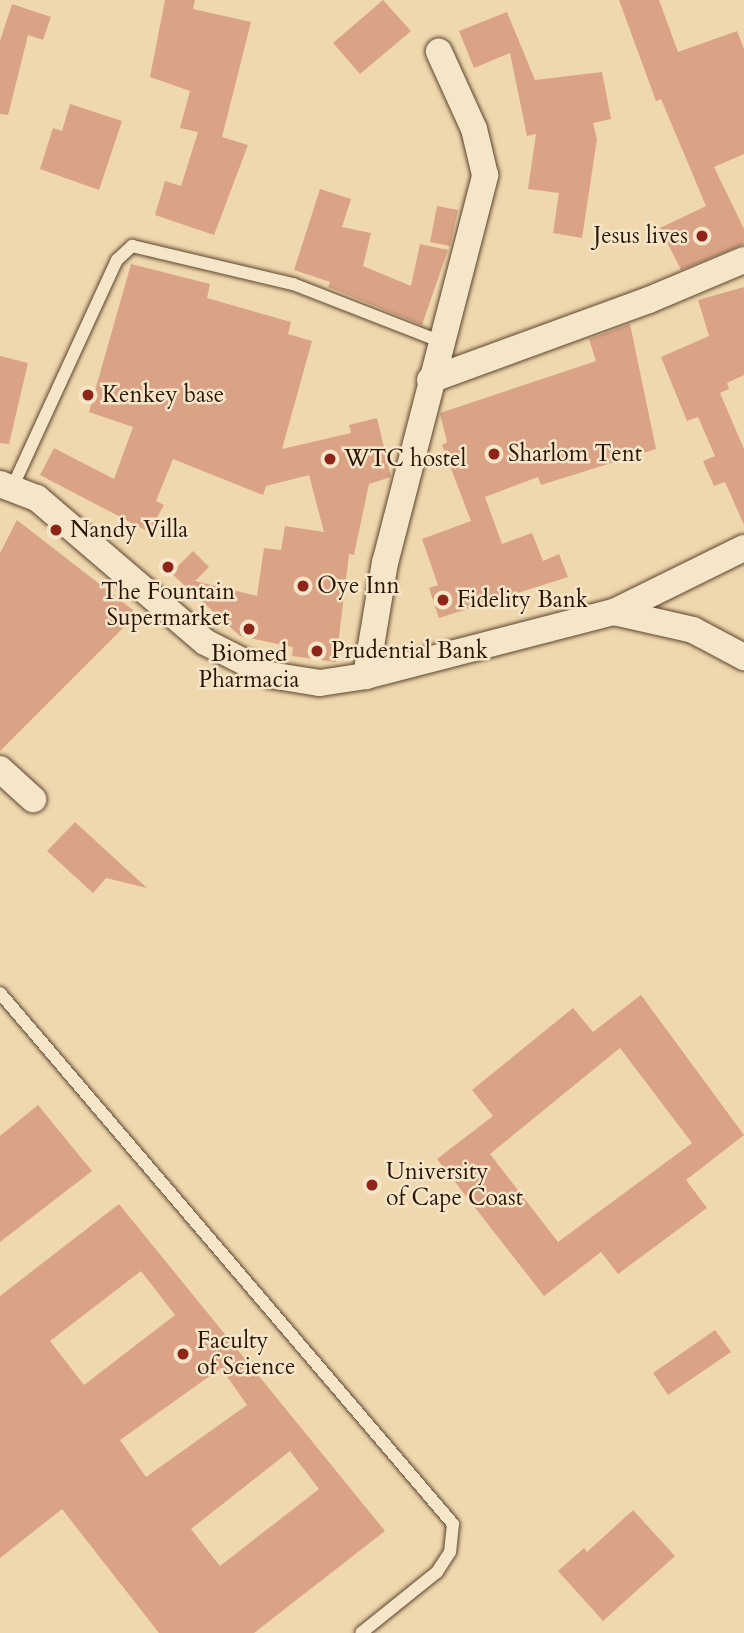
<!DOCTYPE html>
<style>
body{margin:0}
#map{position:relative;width:744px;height:1633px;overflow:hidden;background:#f0d8ae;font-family:Cardo,serif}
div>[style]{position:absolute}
.building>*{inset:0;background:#daa385}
.roads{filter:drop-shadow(0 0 2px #5c452e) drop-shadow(0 0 2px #5c452e)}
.service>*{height:12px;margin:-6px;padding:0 6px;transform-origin:6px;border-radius:6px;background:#f5e6ca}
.minor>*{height:26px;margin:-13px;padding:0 13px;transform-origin:13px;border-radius:13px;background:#f5e6ca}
.dots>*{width:19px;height:19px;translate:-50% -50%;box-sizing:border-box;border:4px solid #f5e6ca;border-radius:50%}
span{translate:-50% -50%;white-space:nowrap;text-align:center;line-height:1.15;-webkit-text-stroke:5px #f5e6ca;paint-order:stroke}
.poi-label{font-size:23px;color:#2b1404}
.right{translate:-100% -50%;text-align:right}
.left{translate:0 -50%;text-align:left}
</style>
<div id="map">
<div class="building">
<i style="clip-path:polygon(165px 0,195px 0,193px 9px,251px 22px,222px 137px,248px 145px,214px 235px,155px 215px,165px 181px,181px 186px,198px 132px,180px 128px,190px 91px,150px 77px)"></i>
<i style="clip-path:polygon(383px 0,411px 31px,360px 74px,333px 43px)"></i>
<i style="clip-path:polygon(619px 0,659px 0,678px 52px,737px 31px,744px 49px,744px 154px,714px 167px,744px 229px,744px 244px,681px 270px,660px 228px,706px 206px,661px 99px,656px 101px)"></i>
<i style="clip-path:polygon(12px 4px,51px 17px,43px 40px,28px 35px,8px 115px,0 114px,0 41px)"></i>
<i style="clip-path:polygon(507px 12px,535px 80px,602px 72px,611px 119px,593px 123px,597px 139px,582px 238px,553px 233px,559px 193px,528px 189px,536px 134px,527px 136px,510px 53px,474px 68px,459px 31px)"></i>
<i style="clip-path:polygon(70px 104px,122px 121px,99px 190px,40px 169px,53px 128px,62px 131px)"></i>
<i style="clip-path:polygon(320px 189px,351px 199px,342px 227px,371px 233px,363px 266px,411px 286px,420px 244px,448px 250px,422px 325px,328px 287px,330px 282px,294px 270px)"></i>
<i style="clip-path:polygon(437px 206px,458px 210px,450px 246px,430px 242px)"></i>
<i style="clip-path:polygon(131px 264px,210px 284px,207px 298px,291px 322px,288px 334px,312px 341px,282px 449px,351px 433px,349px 425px,377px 418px,391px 477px,369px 484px,354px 555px,349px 554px,336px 662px,292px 656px,293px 647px,240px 636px,171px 573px,193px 551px,209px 567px,195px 581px,257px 596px,264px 548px,281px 550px,285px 526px,324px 532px,309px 475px,266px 486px,263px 495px,173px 459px,156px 501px,164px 505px,149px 532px,40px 475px,54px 448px,114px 479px,133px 427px,89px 412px)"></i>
<i style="clip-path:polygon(744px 287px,744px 375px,727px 383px,729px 389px,720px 393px,744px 449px,744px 525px,725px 482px,714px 486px,703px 461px,715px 456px,698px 417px,687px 421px,661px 357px,709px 336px,698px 300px)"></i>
<i style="clip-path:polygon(630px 324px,656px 449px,541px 485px,538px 477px,485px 497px,502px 544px,532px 533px,543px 561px,559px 554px,568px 577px,439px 618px,429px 588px,438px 585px,422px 539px,471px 521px,442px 445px,447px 442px,440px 413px,596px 361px,589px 339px)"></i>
<i style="clip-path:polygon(0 356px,28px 363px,9px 444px,0 443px)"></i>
<i style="clip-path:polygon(17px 520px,133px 610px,129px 622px,0 751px,0 553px)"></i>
<i style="clip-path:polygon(75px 822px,147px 888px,106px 878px,93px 893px,47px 851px)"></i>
<i style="clip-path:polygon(evenodd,641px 995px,744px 1135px,686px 1180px,707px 1208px,618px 1274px,601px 1252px,544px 1296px,437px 1159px,493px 1116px,472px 1090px,573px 1008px,593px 1032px,641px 995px,620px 1048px,692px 1143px,558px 1242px,490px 1154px,620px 1048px)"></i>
<i style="clip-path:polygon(38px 1105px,92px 1171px,0 1242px,0 1136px)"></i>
<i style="clip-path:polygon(evenodd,119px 1204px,385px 1531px,254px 1633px,159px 1633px,62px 1509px,0 1558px,0 1296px,119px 1204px,141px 1271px,175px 1315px,84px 1385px,50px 1341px,141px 1271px,119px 1204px,221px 1368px,247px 1405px,146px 1477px,120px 1440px,221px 1368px,119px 1204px,290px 1451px,319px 1489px,220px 1566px,191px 1529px,290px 1451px)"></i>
<i style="clip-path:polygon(715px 1330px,731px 1352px,668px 1395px,653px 1373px)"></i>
<i style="clip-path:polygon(633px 1510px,675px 1556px,603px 1621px,558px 1571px,584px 1548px,587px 1552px)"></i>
</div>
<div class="roads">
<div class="service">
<i style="left:12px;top:488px;width:251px;rotate:-65.3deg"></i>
<i style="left:117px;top:260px;width:21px;rotate:-43deg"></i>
<i style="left:132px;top:246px;width:165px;rotate:13.3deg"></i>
<i style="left:293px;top:284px;width:157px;rotate:21.3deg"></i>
<i style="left:0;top:993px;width:698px;rotate:49.53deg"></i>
<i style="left:453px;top:1524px;width:28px;rotate:96deg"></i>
<i style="left:450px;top:1552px;width:24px;rotate:123deg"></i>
<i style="left:437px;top:1572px;width:97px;rotate:141.2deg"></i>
</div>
<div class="minor">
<i style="left:430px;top:380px;width:233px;rotate:-20.1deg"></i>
<i style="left:649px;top:300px;width:103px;rotate:-22.8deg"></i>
<i style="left:0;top:484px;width:40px;rotate:21deg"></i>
<i style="left:37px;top:498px;width:221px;rotate:40.6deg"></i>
<i style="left:205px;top:642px;width:73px;rotate:26.9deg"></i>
<i style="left:270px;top:675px;width:51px;rotate:9.1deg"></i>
<i style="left:320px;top:683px;width:47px;rotate:-8.7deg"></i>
<i style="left:366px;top:676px;width:256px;rotate:-14.5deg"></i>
<i style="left:614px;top:612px;width:81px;rotate:12.8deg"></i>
<i style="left:693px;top:630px;width:58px;rotate:27.9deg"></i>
<i style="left:614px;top:612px;width:145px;rotate:-26.2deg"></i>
<i style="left:366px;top:676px;width:115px;rotate:-80.5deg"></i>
<i style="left:385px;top:563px;width:401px;rotate:-75.5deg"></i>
<i style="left:485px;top:175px;width:47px;rotate:-103.4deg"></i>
<i style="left:474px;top:129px;width:85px;rotate:-114.4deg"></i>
<i style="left:0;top:769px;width:45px;rotate:42.3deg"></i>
</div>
</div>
<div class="dots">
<i style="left:702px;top:236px;background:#8f2418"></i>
<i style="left:88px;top:395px;background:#8f2418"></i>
<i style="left:494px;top:454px;background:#8f2418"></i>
<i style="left:330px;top:459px;background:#8f2418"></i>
<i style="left:56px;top:530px;background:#8f2418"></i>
<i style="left:168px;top:567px;background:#8f2418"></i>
<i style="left:303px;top:586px;background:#8f2418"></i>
<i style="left:443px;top:600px;background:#8f2418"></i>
<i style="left:249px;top:629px;background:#8f2418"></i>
<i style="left:317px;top:651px;background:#8f2418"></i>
<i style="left:372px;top:1185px;background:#8f2418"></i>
<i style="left:183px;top:1354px;background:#8f2418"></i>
</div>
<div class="poi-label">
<span class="right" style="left:688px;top:236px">Jesus lives</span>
<span class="left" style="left:102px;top:395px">Kenkey base</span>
<span class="left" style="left:508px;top:454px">Sharlom Tent</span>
<span class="left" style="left:344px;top:459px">WTC hostel</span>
<span class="left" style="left:70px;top:530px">Nandy Villa</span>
<span class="left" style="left:317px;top:586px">Oye Inn</span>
<span style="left:168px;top:605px">The Fountain<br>Supermarket</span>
<span class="left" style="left:457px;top:600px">Fidelity Bank</span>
<span class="left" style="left:331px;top:651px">Prudential Bank</span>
<span style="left:249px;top:667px">Biomed<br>Pharmacia</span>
<span class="left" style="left:386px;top:1185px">University<br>of Cape Coast</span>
<span class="left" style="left:197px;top:1354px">Faculty<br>of Science</span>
</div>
</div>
